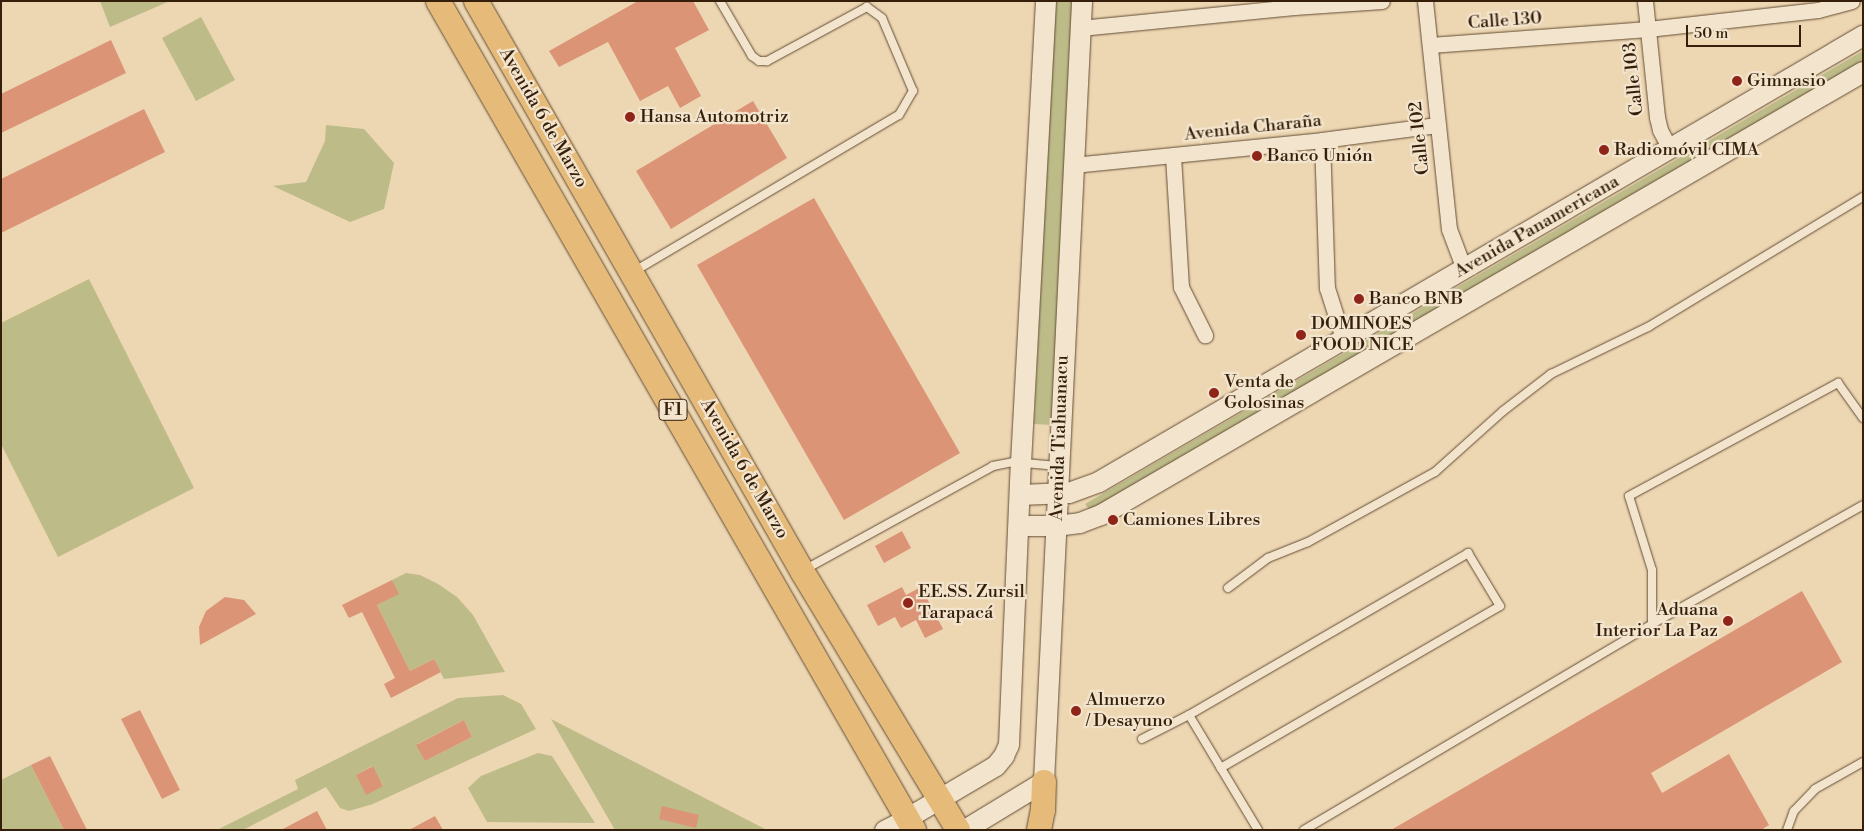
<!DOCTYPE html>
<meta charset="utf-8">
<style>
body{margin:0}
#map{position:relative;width:1864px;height:831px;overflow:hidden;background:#edd6b2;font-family:"Libre Bodoni",serif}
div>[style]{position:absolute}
.green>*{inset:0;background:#bdbc89}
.building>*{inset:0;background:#dc9477}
.roads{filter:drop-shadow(0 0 1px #634d34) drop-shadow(0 0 1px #634d34)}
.service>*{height:8px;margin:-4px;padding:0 4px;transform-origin:4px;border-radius:4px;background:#f3e4cd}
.minor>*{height:15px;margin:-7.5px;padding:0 7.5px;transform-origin:7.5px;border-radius:7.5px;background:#f3e4cd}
.tertiary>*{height:19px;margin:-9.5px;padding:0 9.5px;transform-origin:9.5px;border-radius:9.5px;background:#f3e4cd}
.secondary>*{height:20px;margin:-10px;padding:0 10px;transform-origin:10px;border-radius:10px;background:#f3e4cd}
.trunk>*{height:24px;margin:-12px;padding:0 12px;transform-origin:12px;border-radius:12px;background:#e6bb79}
.dots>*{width:14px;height:14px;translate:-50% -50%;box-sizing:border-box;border:2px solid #f3e4cd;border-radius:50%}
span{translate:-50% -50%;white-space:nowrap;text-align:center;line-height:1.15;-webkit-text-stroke:4.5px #f3e4cd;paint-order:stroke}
.shield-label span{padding:1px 4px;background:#f3e4cd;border:1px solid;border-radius:4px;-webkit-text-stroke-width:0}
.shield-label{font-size:16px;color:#351f0a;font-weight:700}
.street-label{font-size:18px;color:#351f0a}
.poi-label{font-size:18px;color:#351f0a}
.left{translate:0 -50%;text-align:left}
.right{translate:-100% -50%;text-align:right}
.frame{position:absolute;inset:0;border:2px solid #351f0a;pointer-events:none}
.scale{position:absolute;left:1686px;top:25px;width:115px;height:22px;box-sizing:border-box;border:2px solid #351f0a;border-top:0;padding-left:6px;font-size:15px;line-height:18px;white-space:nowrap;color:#351f0a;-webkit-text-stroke:4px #f3e4cd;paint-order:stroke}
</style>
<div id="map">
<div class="green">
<i style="clip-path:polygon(100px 1px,170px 1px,110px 27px)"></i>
<i style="clip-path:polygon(1055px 1px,1073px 1px,1052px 425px,1034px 424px)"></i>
<i style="clip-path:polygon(201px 17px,235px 80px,196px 101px,162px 38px)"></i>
<i style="clip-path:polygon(1863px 51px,1863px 62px,1091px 512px,1085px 504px)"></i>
<i style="clip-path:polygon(326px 125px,364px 129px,394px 163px,384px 209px,350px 222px,273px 186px,306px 182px,325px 141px)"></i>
<i style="clip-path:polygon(89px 279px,194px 488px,58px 557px,1px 444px,1px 323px)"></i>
<i style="clip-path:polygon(406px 573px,420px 575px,438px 584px,457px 597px,473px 615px,505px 672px,444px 679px,434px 659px,410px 671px,377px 605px,398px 594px,392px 580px)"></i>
<i style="clip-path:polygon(evenodd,503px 695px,521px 704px,536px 729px,373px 804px,349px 811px,340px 808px,326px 787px,243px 830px,217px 830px,298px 789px,295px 780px,458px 698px,503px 695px,464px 720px,472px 737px,425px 761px,417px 744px,464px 720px,503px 695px,372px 766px,383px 785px,366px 794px,356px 775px,372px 766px)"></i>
<i style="clip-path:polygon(551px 719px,765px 829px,615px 830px)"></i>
<i style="clip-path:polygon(538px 753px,552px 756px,595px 823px,487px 822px,468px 788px,481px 776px)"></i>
<i style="clip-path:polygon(31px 765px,64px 830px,1px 830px,1px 780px)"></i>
</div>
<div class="building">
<i style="clip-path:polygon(638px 1px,693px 1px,709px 30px,675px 48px,701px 96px,680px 108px,668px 86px,640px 101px,608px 42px,559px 67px,549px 51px)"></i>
<i style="clip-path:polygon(111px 40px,126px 73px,1px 133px,1px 94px)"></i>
<i style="clip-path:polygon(753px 101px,787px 158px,671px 229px,636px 171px)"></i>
<i style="clip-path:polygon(144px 109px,165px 152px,1px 233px,1px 179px)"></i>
<i style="clip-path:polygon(814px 198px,960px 453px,844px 520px,697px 265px)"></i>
<i style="clip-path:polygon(902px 531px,911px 548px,884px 563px,875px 546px)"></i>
<i style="clip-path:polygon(392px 580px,399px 594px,377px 605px,410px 671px,434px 659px,441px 672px,391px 698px,384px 684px,395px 678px,362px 612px,349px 618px,342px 605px)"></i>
<i style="clip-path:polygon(902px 587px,906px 595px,921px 587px,943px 629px,925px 638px,916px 620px,901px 628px,895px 617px,878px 626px,867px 605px)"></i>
<i style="clip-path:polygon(1802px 591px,1842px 662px,1651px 773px,1662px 793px,1729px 754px,1769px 825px,1761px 830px,1391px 830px)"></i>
<i style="clip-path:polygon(225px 597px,244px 600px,256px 614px,200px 645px,199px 627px,206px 611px)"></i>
<i style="clip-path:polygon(140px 710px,180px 790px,162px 799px,121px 719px)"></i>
<i style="clip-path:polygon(464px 720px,472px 737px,425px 761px,416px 745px)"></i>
<i style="clip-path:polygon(50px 756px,87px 830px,64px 830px,31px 765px)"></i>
<i style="clip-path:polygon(373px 766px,383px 786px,366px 795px,356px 775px)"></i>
<i style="clip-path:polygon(662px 806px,699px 815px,696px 828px,659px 819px)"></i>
<i style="clip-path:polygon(317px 811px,327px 830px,281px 830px)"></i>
<i style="clip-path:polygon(435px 816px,443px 830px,409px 830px)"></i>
</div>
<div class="roads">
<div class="service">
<i style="left:633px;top:272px;width:309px;rotate:-30.6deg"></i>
<i style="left:899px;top:115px;width:28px;rotate:-60deg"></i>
<i style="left:913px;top:91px;width:79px;rotate:-113deg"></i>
<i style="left:882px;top:18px;width:19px;rotate:-144deg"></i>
<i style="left:867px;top:7px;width:114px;rotate:151.6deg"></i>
<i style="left:767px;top:61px;width:8px;rotate:180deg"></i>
<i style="left:759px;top:61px;width:9px;rotate:-144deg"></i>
<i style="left:752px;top:56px;width:64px;rotate:-120.2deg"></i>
<i style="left:804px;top:570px;width:216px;rotate:-28.8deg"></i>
<i style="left:993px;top:466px;width:20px;rotate:-11deg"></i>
<i style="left:1013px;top:462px;width:45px;rotate:5.1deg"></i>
<i style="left:1228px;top:588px;width:50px;rotate:-36.9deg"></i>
<i style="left:1268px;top:558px;width:43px;rotate:-21.8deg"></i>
<i style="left:1308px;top:542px;width:145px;rotate:-28.9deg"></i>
<i style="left:1435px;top:472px;width:91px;rotate:-41.9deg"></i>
<i style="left:1503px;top:411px;width:61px;rotate:-37.6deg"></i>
<i style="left:1551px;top:374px;width:108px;rotate:-25.9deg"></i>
<i style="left:1648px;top:327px;width:251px;rotate:-31.2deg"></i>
<i style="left:1652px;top:624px;width:54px;rotate:-90deg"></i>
<i style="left:1652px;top:570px;width:77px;rotate:-107.3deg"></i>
<i style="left:1629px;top:496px;width:238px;rotate:-28.4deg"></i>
<i style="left:1838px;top:383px;width:43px;rotate:54.5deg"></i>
<i style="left:1189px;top:715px;width:134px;rotate:59deg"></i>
<i style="left:1142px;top:739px;width:53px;rotate:-27.1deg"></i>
<i style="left:1189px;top:715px;width:323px;rotate:-30.1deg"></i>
<i style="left:1468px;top:553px;width:62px;rotate:58.9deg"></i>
<i style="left:1500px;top:606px;width:323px;rotate:149.9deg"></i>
<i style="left:1304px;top:830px;width:404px;rotate:-30.6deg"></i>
<i style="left:1652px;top:624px;width:242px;rotate:-29.4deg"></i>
<i style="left:1787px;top:830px;width:20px;rotate:-70deg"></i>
<i style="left:1794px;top:811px;width:30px;rotate:-46deg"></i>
<i style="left:1815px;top:789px;width:55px;rotate:-29.4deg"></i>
</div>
<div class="minor">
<i style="left:1425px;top:1px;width:229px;rotate:84deg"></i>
<i style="left:1449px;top:229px;width:43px;rotate:69.4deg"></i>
<i style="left:1645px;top:1px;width:117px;rotate:84.1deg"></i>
<i style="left:1657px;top:117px;width:13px;rotate:77deg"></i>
<i style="left:1660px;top:130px;width:21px;rotate:62deg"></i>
<i style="left:1080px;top:28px;width:215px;rotate:-5.6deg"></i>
<i style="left:1294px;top:7px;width:88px;rotate:-3.9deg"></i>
<i style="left:1430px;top:45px;width:219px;rotate:-4.2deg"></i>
<i style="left:1648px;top:29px;width:171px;rotate:-6.4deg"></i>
<i style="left:1818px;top:10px;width:35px;rotate:-15deg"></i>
<i style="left:1322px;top:140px;width:148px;rotate:88.1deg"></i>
<i style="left:1327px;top:288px;width:52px;rotate:72.3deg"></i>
<i style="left:1173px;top:156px;width:131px;rotate:86.5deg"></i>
<i style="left:1181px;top:287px;width:54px;rotate:63.4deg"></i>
<i style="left:1073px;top:165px;width:250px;rotate:-5.7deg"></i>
<i style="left:1322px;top:140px;width:116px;rotate:-7.4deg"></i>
</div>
<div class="tertiary">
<i style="left:884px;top:830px;width:27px;rotate:-27deg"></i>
</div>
<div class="secondary">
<i style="left:1020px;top:495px;width:49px;rotate:-2.3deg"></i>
<i style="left:1069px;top:493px;width:32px;rotate:-20deg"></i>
<i style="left:1099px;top:482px;width:885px;rotate:-30.28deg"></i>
<i style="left:1019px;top:526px;width:37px"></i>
<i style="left:1056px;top:526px;width:24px;rotate:-7deg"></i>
<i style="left:1080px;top:523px;width:22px;rotate:-21deg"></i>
<i style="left:1101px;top:515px;width:881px;rotate:-30.17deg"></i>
<i style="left:908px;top:818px;width:102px;rotate:-30.6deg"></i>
<i style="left:996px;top:766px;width:13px;rotate:-51deg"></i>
<i style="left:1004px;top:756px;width:12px;rotate:-66deg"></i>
<i style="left:1009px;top:745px;width:282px;rotate:-87.6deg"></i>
<i style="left:1021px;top:463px;width:463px;rotate:-86.9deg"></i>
<i style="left:965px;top:830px;width:92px;rotate:-31.3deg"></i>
<i style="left:1044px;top:782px;width:782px;rotate:-87.21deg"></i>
</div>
<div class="trunk">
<i style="left:438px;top:1px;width:956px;rotate:60.14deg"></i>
<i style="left:476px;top:1px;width:657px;rotate:60.23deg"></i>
<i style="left:802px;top:571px;width:302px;rotate:58.9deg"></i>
<i style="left:1039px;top:830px;width:20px;rotate:-79deg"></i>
<i style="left:1043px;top:810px;width:28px;rotate:-88deg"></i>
</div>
</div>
<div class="dots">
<i style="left:1737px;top:81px;background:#8f2418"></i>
<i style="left:630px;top:117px;background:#8f2418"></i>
<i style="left:1604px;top:150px;background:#8f2418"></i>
<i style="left:1257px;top:156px;background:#8f2418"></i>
<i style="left:1359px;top:299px;background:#8f2418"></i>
<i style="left:1301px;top:335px;background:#8f2418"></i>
<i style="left:1214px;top:393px;background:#8f2418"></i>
<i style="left:1113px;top:520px;background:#8f2418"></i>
<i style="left:908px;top:603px;background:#8f2418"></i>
<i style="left:1728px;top:621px;background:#8f2418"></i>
<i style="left:1076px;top:711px;background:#8f2418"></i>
</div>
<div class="shield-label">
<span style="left:673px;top:410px">F1</span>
</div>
<div class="street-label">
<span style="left:1505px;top:21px;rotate:-4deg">Calle 130</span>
<span style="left:1634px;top:79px;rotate:-96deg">Calle 103</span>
<span style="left:543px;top:118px;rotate:60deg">Avenida 6 de Marzo</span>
<span style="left:1253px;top:128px;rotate:-6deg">Avenida Charaña</span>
<span style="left:1420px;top:138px;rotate:-96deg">Calle 102</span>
<span style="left:1537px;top:227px;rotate:-30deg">Avenida Panamericana</span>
<span style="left:1060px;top:438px;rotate:-88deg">Avenida Tiahuanacu</span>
<span style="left:744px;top:469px;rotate:60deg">Avenida 6 de Marzo</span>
</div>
<div class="poi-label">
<span class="left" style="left:1747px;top:81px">Gimnasio</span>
<span class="left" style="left:640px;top:117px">Hansa Automotriz</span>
<span class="left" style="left:1614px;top:150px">Radiomóvil CIMA</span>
<span class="left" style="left:1267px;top:156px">Banco Unión</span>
<span class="left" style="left:1369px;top:299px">Banco BNB</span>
<span class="left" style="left:1311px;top:335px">DOMINOES<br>FOOD NICE</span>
<span class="left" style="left:1224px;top:393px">Venta de<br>Golosinas</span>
<span class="left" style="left:1123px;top:520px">Camiones Libres</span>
<span class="left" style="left:918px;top:603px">EE.SS. Zursil<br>Tarapacá</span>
<span class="right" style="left:1718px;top:621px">Aduana<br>Interior La Paz</span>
<span class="left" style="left:1086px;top:711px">Almuerzo<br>/ Desayuno</span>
</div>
<div class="frame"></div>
<div class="scale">50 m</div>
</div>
